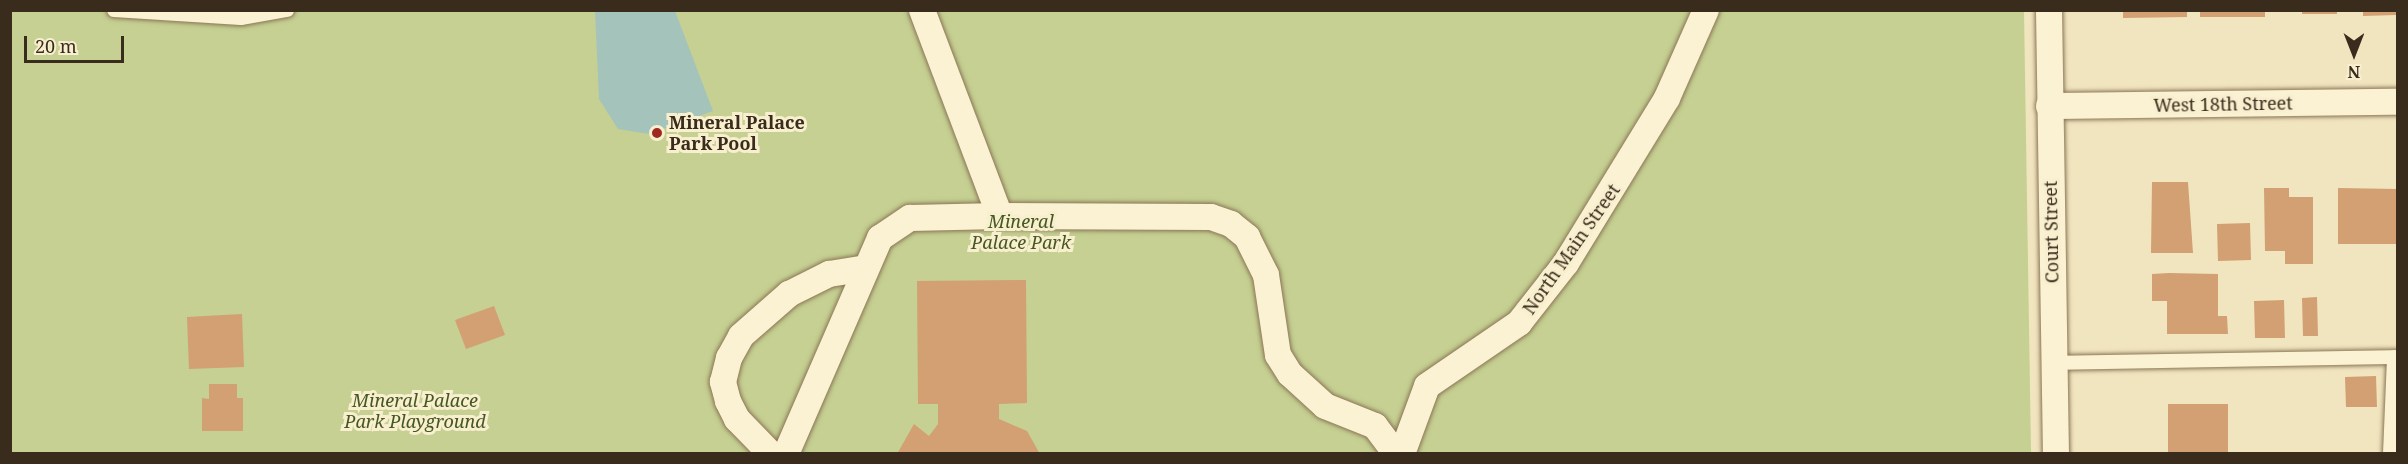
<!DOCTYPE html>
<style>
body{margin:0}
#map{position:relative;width:2408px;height:464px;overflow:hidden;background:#f1e5bf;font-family:"Noto Serif",serif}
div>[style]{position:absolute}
.green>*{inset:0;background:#c5d092}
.water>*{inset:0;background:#a3c3bb}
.building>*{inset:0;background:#d2a072}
.roads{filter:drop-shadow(0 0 2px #8b7656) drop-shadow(0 0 2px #8b7656)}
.lane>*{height:14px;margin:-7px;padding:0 7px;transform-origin:7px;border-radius:7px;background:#fbf2d3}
.street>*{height:26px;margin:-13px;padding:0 13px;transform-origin:13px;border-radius:13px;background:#fbf2d3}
.dots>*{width:16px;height:16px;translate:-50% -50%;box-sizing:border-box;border:3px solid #f8efcf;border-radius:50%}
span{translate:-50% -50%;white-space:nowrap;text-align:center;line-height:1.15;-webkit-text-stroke:6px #f8efcf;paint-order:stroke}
.street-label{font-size:18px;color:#3a2c1c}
.poi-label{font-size:18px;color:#3a2c1c;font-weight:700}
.left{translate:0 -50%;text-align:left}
.park-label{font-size:18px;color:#465821;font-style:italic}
.frame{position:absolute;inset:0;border:12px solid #3a2c1c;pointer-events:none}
.north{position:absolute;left:2324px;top:24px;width:60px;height:60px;-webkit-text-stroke:4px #f8efcf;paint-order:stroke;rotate:180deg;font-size:16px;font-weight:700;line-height:24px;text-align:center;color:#3a2c1c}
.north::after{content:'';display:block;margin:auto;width:21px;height:27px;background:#3a2c1c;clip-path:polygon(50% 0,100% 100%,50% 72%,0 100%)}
.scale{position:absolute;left:24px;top:36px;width:100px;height:27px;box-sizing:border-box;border:3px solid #3a2c1c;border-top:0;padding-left:8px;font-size:18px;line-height:21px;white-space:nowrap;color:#3a2c1c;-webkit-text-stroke:4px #f8efcf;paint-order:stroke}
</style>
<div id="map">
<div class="green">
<i style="clip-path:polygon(10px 11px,2024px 11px,2031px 453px,11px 453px)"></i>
</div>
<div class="water">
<i style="clip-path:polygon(595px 11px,675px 11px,713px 111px,649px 134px,618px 129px,599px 99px)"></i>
</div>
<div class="building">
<i style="clip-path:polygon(2123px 10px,2187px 10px,2187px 17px,2123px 18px)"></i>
<i style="clip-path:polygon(2200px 10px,2265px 10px,2265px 17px,2200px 17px)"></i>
<i style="clip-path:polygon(2302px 10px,2337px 10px,2337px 14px,2302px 14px)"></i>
<i style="clip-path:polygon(2363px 10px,2397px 10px,2397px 15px,2363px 16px)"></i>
<i style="clip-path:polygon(2152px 182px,2188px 182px,2193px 253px,2151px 253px)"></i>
<i style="clip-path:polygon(2264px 188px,2289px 188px,2289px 197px,2313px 197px,2313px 264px,2285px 264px,2285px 251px,2265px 251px)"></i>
<i style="clip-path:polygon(2338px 188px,2398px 189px,2398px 244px,2338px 244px)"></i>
<i style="clip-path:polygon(2250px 223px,2251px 260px,2218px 261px,2217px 224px)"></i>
<i style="clip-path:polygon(2169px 273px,2218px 274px,2218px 316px,2227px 316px,2228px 334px,2167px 334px,2167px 301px,2152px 301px,2152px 274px)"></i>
<i style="clip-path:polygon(1026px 280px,1027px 403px,999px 404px,999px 419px,1027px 431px,1040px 454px,897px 454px,914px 424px,929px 436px,938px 424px,938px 404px,918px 404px,917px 281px)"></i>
<i style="clip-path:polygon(2317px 297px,2318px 336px,2303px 336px,2302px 298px)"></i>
<i style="clip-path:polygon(2284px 300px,2285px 338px,2255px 338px,2254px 301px)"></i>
<i style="clip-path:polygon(494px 306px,505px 335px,466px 349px,455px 320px)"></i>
<i style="clip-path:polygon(242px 314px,244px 367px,189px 369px,187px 317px)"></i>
<i style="clip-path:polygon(2376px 376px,2377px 407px,2346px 407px,2345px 377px)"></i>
<i style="clip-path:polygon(209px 384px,237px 384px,237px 398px,243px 398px,243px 431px,202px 431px,202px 398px,209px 399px)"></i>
<i style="clip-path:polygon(2168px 404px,2228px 404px,2228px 454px,2168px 454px)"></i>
</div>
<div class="roads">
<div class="lane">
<i style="left:114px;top:10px;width:127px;rotate:3.6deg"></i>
<i style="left:241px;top:18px;width:47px;rotate:-9.9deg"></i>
<i style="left:2054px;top:363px;width:344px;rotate:-1deg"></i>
<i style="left:2390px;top:454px;width:97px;rotate:-87.6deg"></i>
</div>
<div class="street">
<i style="left:922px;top:10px;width:220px;rotate:69.3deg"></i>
<i style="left:2049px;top:10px;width:444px;rotate:89.1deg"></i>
<i style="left:2049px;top:106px;width:349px;rotate:-0.7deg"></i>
<i style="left:771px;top:454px;width:49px;rotate:-134.2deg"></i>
<i style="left:737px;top:419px;width:20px;rotate:-117deg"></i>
<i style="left:728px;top:401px;width:20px;rotate:-105deg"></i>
<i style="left:723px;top:382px;width:25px;rotate:-76deg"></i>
<i style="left:729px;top:358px;width:25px;rotate:-61deg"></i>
<i style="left:741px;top:336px;width:64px;rotate:-41.2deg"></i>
<i style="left:789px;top:294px;width:45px;rotate:-26.6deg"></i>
<i style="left:829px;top:274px;width:33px;rotate:-9deg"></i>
<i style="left:786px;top:454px;width:236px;rotate:-66.5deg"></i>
<i style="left:880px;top:238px;width:36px;rotate:-34deg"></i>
<i style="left:910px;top:218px;width:90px;rotate:-1.3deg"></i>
<i style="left:1000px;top:216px;width:211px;rotate:0.3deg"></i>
<i style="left:1211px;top:217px;width:21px;rotate:19deg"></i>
<i style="left:1231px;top:224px;width:21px;rotate:39deg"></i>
<i style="left:1247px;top:237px;width:42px;rotate:63.4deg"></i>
<i style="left:1266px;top:275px;width:81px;rotate:81.5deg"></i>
<i style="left:1278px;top:355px;width:22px;rotate:58deg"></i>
<i style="left:1290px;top:374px;width:47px;rotate:42.4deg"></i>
<i style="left:1325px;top:406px;width:54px;rotate:21.8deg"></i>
<i style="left:1375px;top:426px;width:35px;rotate:53deg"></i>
<i style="left:1402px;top:454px;width:72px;rotate:-69.8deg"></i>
<i style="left:1427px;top:386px;width:112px;rotate:-34.4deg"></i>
<i style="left:1519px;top:323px;width:76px;rotate:-51.9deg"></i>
<i style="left:1566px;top:263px;width:193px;rotate:-58.5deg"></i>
<i style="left:1667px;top:98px;width:96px;rotate:-66.1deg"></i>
</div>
</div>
<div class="dots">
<i style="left:657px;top:133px;background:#9f2821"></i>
</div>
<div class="street-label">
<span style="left:2223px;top:104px;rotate:-1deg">West 18th Street</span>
<span style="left:2051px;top:232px;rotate:-91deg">Court Street</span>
<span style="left:1571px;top:249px;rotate:-55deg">North Main Street</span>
</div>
<div class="poi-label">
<span class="left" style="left:669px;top:133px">Mineral Palace<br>Park Pool</span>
</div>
<div class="park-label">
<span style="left:1021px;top:232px">Mineral<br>Palace Park</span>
<span style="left:415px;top:411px">Mineral Palace<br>Park Playground</span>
</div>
<div class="frame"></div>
<div class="north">N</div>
<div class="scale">20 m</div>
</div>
